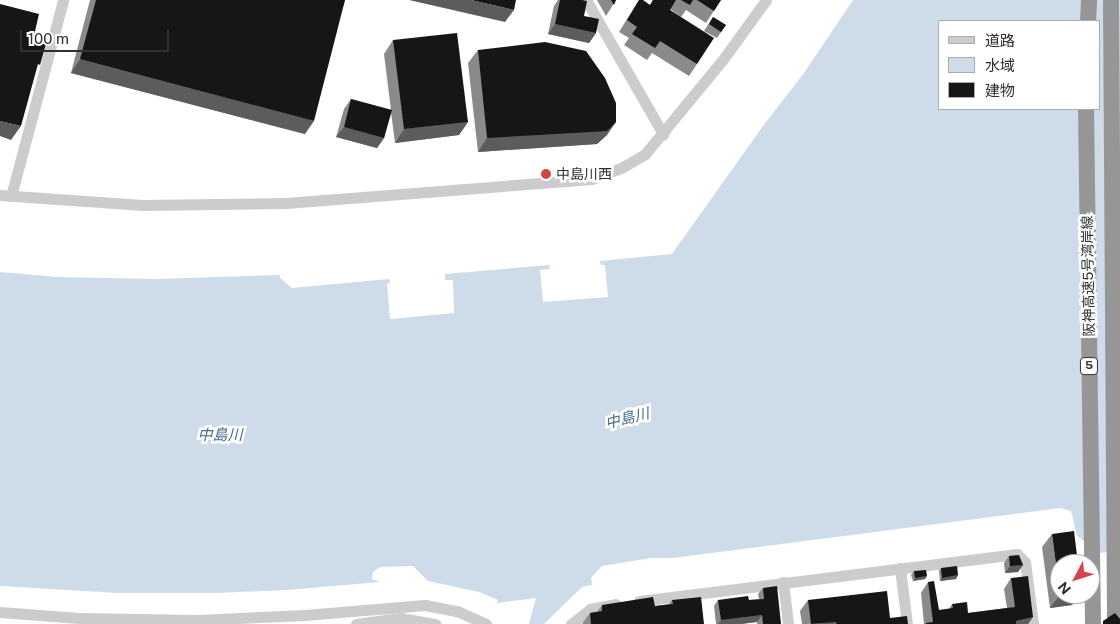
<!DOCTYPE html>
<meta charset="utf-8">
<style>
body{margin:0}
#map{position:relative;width:1120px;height:624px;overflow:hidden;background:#fff;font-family:"Public Sans","Noto Sans JP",sans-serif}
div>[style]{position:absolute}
.water>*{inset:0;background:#cddce8}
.minor>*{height:11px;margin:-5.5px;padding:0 5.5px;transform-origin:5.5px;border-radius:5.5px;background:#ccc}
.highway>*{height:16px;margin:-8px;padding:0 8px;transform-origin:8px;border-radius:8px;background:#969696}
.wall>*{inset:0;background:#8a8a8a}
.shaded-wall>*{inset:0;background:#5c5c5c}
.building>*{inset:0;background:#161616}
.dots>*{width:14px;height:14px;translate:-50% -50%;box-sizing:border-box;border:2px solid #fff;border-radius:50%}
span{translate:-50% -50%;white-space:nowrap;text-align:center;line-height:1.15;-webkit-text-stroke:5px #fff;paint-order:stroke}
.shield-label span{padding:1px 4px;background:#fff;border:1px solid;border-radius:4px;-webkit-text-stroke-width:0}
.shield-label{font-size:12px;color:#2f2f2f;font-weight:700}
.poi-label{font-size:14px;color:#2f2f2f}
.left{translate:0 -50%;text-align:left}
.street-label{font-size:14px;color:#2f2f2f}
.water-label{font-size:15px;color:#466c88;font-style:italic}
.legend{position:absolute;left:938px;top:20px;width:162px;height:90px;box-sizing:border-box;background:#fff;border:1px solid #acacac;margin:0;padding:6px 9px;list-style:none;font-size:15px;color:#2f2f2f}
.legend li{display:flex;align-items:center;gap:10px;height:25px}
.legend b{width:25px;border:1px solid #acacac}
.north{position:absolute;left:1050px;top:554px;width:50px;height:50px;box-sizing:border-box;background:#fff;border:1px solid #acacac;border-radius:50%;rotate:230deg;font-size:14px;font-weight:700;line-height:20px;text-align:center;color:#2f2f2f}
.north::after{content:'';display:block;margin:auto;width:18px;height:22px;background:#d1464b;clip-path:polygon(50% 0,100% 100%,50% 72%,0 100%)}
.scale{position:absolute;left:20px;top:30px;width:149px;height:22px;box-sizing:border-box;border:2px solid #2f2f2f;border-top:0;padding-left:6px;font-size:15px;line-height:18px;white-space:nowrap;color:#2f2f2f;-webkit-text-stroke:4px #fff;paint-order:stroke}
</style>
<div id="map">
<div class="water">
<i style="clip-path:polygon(evenodd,853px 0,1120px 0,1120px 550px,1101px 553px,1077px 536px,1071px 511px,1060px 508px,673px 558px,651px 558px,602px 566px,591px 578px,593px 590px,592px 585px,582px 587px,544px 624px,529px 624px,536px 598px,497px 603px,498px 600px,479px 592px,428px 581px,413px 566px,380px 567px,373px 572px,372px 579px,380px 582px,287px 590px,216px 593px,118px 593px,0 586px,0 272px,57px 277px,156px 279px,280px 275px,280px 278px,292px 288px,389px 279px,390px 283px,387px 284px,390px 319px,454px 313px,453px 280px,445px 280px,445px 274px,549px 265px,550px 269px,540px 270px,543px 302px,608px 297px,605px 265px,601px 265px,600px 261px,672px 254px,763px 126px,804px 73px,853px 0,939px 21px,1099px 21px,1099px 109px,939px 109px,939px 21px)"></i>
</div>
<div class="minor">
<i style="left:586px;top:0;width:155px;rotate:60.1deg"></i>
<i style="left:0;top:195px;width:143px;rotate:4deg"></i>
<i style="left:143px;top:205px;width:143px;rotate:-0.8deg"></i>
<i style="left:286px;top:203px;width:307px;rotate:-4.5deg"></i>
<i style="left:592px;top:179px;width:31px;rotate:-21deg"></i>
<i style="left:621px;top:168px;width:28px;rotate:-30deg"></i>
<i style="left:645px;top:154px;width:124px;rotate:-50.5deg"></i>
<i style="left:724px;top:58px;width:72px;rotate:-54.1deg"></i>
<i style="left:11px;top:196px;width:203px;rotate:-75.1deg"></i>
<i style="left:900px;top:568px;width:56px;rotate:82.9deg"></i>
<i style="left:783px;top:582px;width:42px;rotate:83.2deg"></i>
<i style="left:639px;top:601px;width:381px;rotate:-7.1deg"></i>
<i style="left:1017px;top:554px;width:11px;rotate:45deg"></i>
<i style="left:1025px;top:562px;width:63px;rotate:82.6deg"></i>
<i style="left:0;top:612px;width:79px;rotate:4.3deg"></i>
<i style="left:79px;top:618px;width:118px;rotate:1deg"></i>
<i style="left:197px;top:620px;width:108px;rotate:-2.7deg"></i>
<i style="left:305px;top:615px;width:120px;rotate:-4.8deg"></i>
<i style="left:425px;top:605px;width:33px;rotate:11deg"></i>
<i style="left:457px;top:611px;width:32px;rotate:24deg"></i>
<i style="left:356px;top:624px;width:45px;rotate:-7.6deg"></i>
<i style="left:401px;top:618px;width:35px;rotate:10deg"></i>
<i style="left:571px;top:624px;width:24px;rotate:-38deg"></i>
<i style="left:590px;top:609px;width:26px;rotate:-11deg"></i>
</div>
<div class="highway">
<i style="left:1111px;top:0;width:624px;rotate:89.63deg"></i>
<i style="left:1088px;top:21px;width:21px;rotate:-87deg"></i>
<i style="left:1086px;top:109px;width:515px;rotate:89.22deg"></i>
</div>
<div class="wall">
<i style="clip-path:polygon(90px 0,345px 0,305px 134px,71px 73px)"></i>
<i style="clip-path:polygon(558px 0,582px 0,584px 16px,596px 33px,589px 43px,548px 34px,554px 6px)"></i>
<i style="clip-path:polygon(597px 0,616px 0,606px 16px)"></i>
<i style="clip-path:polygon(639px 0,650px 5px,653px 0,721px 0,706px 23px,686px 10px,681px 17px,670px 9px,697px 64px,689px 76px,652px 53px,647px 60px,624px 45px,629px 38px,619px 32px)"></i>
<i style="clip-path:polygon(713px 17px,726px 25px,717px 38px,704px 31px)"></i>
<i style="clip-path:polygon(393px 40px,468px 122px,459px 135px,395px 143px,391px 112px,384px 138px,377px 148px,336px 137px,344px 109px,351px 99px,391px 110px,384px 54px)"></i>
<i style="clip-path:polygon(478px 50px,607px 135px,597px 144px,478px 152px,468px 63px)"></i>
<i style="clip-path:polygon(1052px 534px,1060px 594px,1080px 594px,1072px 605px,1050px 608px,1042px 547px)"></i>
<i style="clip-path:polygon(1009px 556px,1023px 565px,1018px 572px,1005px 573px,1004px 563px)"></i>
<i style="clip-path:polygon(941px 568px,958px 575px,956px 579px,940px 581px,939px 571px)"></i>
<i style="clip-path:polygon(914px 571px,927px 576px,925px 579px,913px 581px,911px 575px)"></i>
<i style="clip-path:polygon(1011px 578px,1033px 617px,1028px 624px,924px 624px,921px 593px,928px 582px,939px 610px,949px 609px,952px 604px,968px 613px,1007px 608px,1004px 589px)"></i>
<i style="clip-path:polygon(763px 588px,781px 624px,757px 624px,757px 622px,741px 624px,716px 624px,714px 606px,718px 600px,749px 600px,759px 599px,758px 594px)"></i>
<i style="clip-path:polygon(672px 600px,704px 624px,582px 624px,590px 613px,597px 612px,602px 605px,655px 606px,669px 604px)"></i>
<i style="clip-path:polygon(808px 600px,890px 618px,908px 624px,802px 624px,800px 611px)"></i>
</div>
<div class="shaded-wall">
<i style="clip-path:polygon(409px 0,471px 0,514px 10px,505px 22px)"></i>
<i style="clip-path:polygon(555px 24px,596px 33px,589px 43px,548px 34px)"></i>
<i style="clip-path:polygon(80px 59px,314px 121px,305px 134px,71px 73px)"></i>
<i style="clip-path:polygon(0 121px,21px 126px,11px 140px,0 136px)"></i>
<i style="clip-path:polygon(468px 122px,459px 135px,395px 143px,404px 129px)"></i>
<i style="clip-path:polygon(616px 122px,607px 135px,597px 144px,478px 152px,487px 138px)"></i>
<i style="clip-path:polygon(344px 127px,384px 138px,377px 148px,336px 137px)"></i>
<i style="clip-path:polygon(1023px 565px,1018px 572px,1005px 573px,1010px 566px)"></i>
<i style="clip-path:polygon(958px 575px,956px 579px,940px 581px,942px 578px)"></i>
<i style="clip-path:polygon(927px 576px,925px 579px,913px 581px,915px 578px)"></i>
<i style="clip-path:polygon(1066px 594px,1080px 594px,1072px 605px,1050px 608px,1060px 595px)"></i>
<i style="clip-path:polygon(762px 615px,757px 622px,741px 624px,718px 624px,721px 620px)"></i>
<i style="clip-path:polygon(1033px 617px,1028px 624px,1014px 624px,1016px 621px)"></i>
<i style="clip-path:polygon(836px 622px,834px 624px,814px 624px)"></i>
</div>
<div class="building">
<i style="clip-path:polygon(96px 0,345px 0,314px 121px,80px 59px)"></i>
<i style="clip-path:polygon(471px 0,516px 0,514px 10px)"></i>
<i style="clip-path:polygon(560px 0,582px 0,587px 1px,584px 16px,599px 19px,596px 33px,555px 24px)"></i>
<i style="clip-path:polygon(611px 0,616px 0,614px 5px)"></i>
<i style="clip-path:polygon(639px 0,643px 0,650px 5px,653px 0,676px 0,670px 10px,714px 38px,697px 64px,660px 41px,655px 48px,632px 34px,637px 27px,627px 20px)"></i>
<i style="clip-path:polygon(681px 0,693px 0,690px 5px)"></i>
<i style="clip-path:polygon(697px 0,721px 0,714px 11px)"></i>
<i style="clip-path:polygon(0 4px,39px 14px,33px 40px,46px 44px,40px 65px,38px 64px,21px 126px,0 121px)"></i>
<i style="clip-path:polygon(713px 17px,726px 25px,721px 32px,709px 24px)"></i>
<i style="clip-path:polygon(457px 33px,468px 122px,404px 129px,393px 40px)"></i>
<i style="clip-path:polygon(545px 42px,586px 51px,605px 78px,616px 103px,616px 122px,607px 131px,487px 138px,478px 50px)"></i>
<i style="clip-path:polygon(351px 99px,392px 110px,384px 138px,344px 127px)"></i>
<i style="clip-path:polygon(1074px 531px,1078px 564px,1060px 564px,1060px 594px,1066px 594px,1060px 595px,1052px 534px)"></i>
<i style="clip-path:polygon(1019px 555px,1023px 565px,1010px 566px,1009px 556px)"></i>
<i style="clip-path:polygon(957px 566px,958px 575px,942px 578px,941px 568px)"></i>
<i style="clip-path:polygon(926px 570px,927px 576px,915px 578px,914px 571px)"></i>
<i style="clip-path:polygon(1028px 576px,1033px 617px,1016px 621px,1016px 624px,926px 624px,926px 623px,933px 622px,928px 582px,934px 581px,939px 610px,953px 608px,952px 604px,967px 602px,968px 613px,1015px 607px,1011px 578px)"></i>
<i style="clip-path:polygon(777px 586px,781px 624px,763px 624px,762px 615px,721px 620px,718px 600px,748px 596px,749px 600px,764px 599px,763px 588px)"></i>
<i style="clip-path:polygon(887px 591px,890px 618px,907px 616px,908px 624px,836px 624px,836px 622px,811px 624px,808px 600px)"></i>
<i style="clip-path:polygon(653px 597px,655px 606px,673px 604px,672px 600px,701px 597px,704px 624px,591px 624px,590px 613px,602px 611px,602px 605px)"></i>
<i style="clip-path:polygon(1115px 613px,1120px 619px,1120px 624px,1103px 624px,1103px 621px)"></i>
</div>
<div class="dots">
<i style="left:546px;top:174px;background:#d1464b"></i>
</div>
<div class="shield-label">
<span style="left:1089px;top:366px">5</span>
</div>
<div class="poi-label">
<span class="left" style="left:556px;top:174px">中島川西</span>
</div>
<div class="street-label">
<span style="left:1088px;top:276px;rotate:-91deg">阪神高速5号湾岸線</span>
</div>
<div class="water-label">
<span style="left:627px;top:418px;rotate:-14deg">中島川</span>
<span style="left:220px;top:435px">中島川</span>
</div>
<ul class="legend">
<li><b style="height:6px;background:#ccc"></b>道路</li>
<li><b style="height:14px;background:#cddce8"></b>水域</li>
<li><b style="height:14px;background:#161616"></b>建物</li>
</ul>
<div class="north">N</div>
<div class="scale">100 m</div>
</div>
